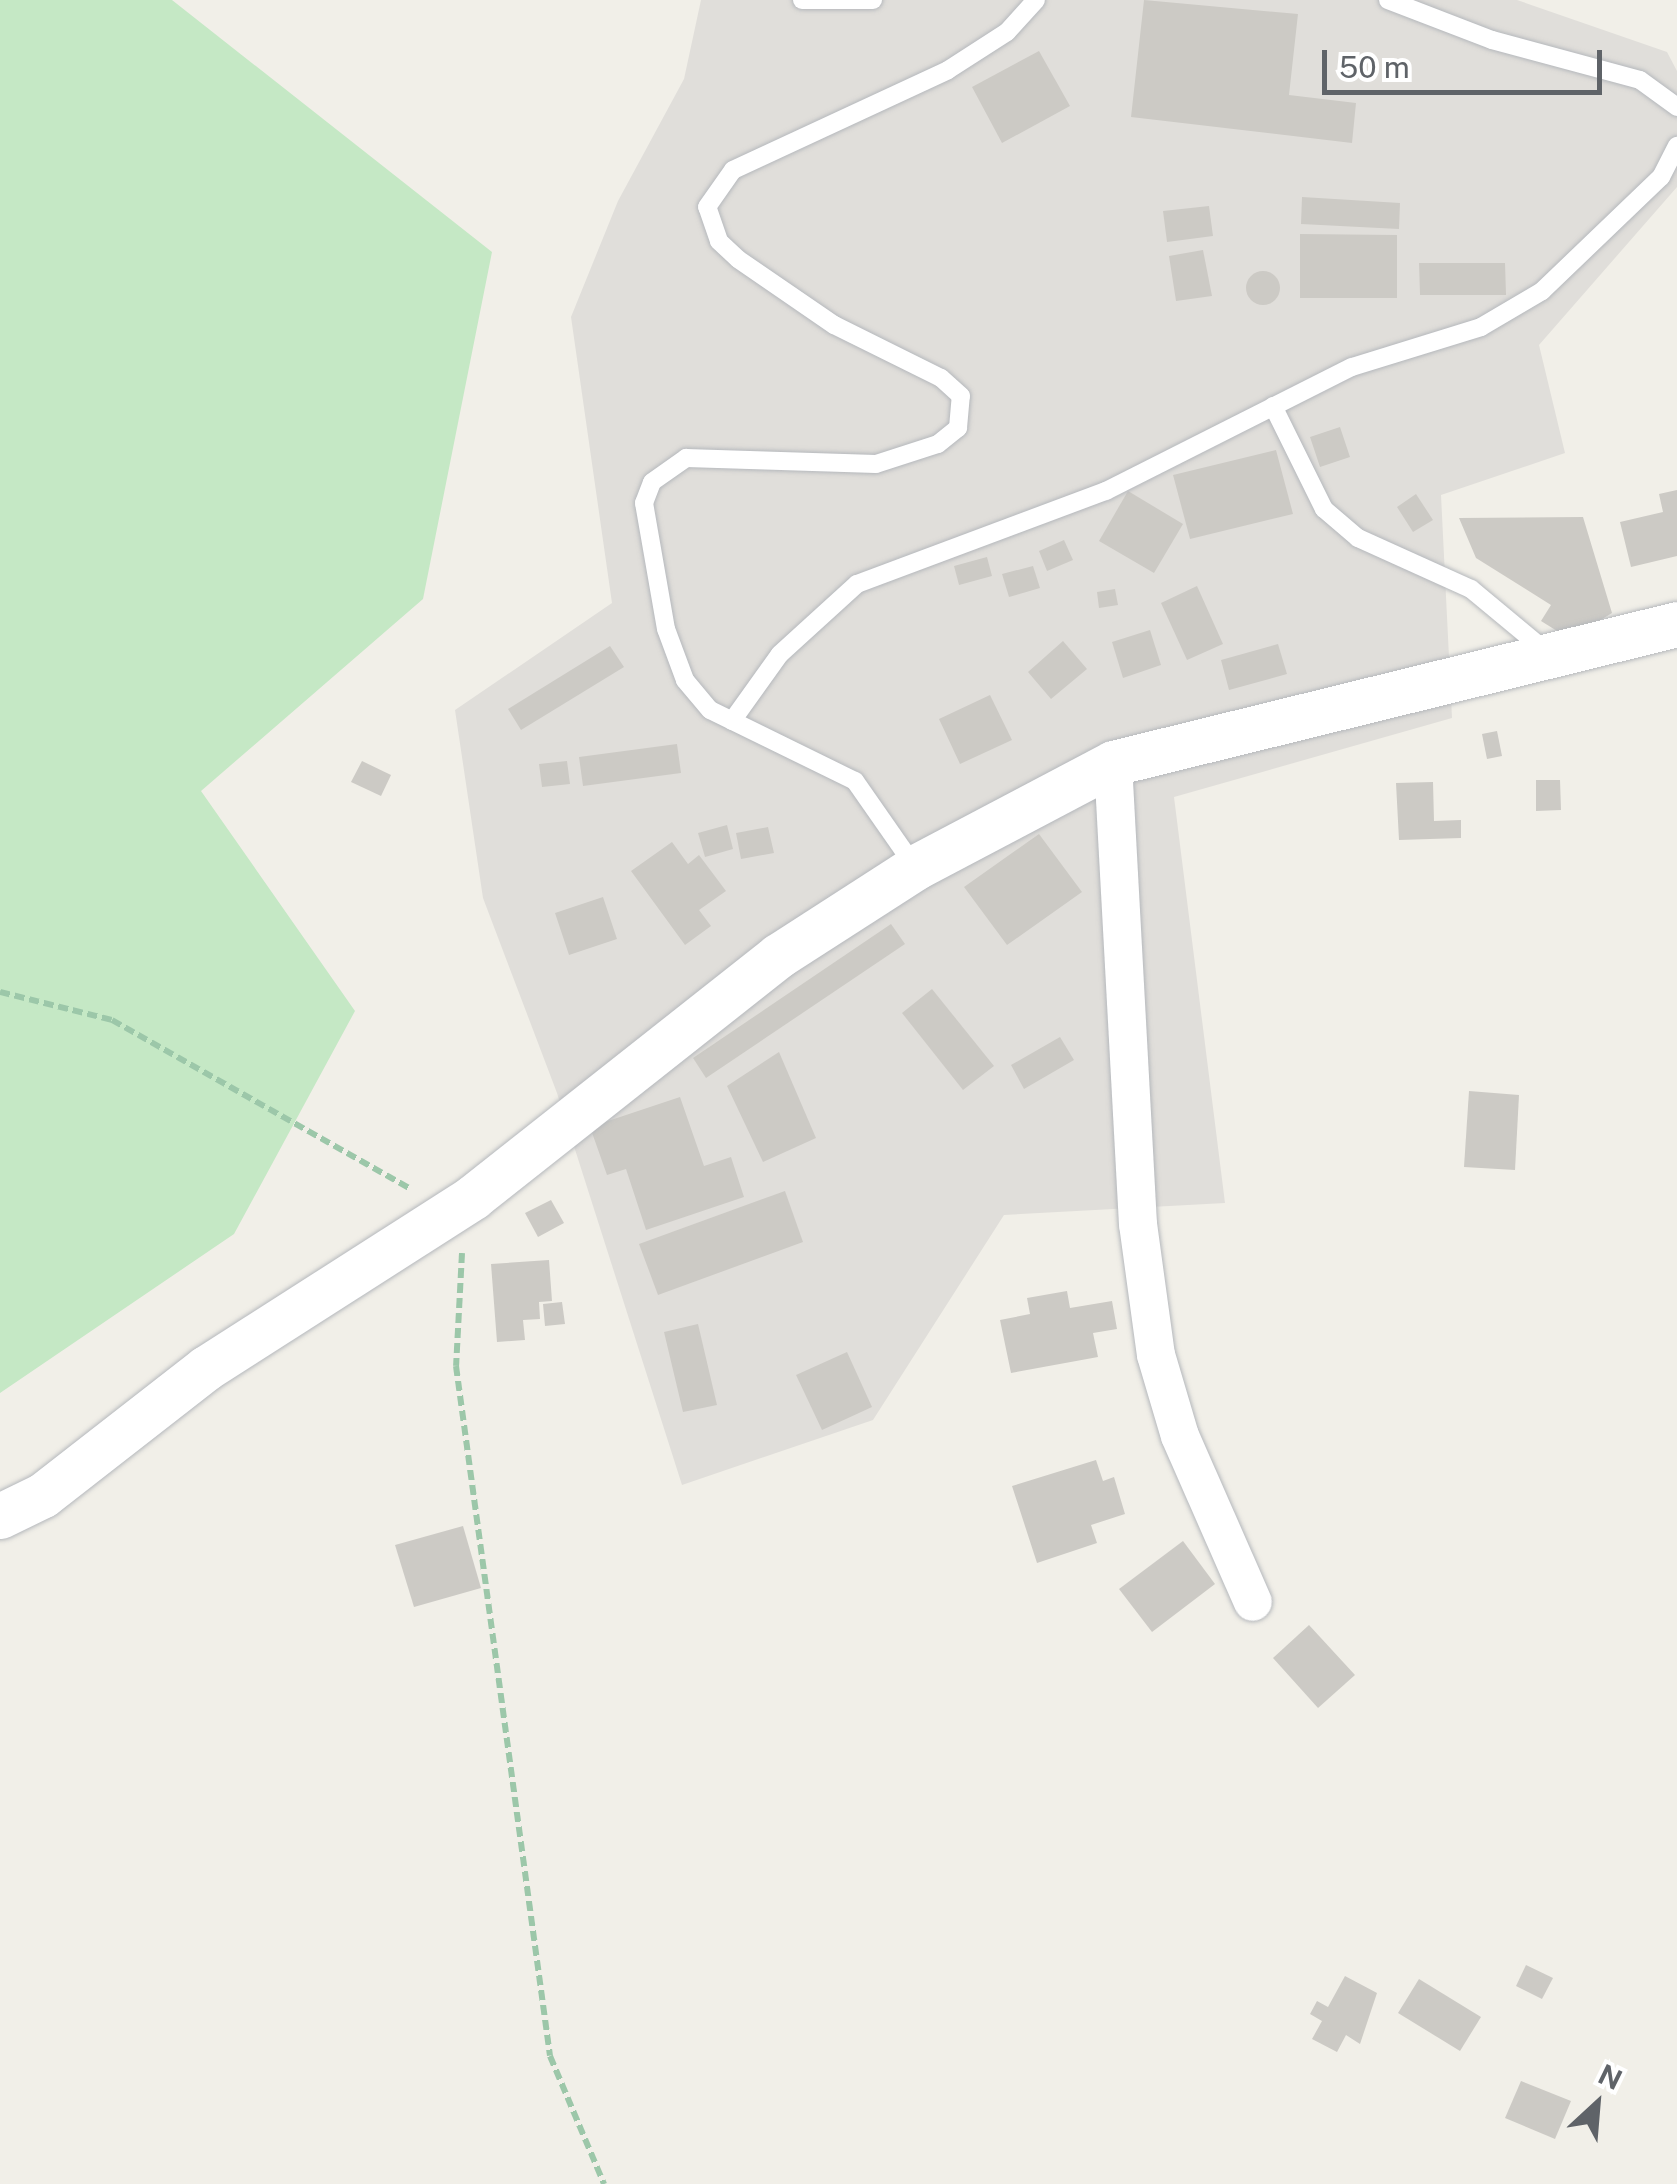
<!DOCTYPE html>
<style>
body{margin:0}
#map{position:relative;width:1677px;height:2184px;overflow:hidden;background:#f1efe8;font-family:"Public Sans",sans-serif}
div>[style]{position:absolute}
.industrial>*{inset:0;background:#e0deda}
.green>*{inset:0;background:#c5e8c5}
.building>*{inset:0;background:#cccac5}
.round{border-radius:50%}
.path>*{height:6px;margin-top:-3px;transform-origin:0;background:repeating-linear-gradient(90deg,#9cc7a9 0 10px,transparent 0 15px)}
.roads{filter:drop-shadow(0 0 2px #b5b8bc) drop-shadow(0 0 2px #b5b8bc)}
.service>*{height:18px;margin:-9px;padding:0 9px;transform-origin:9px;border-radius:9px;background:#fff}
.minor>*{height:38px;margin:-19px;padding:0 19px;transform-origin:19px;border-radius:19px;background:#fff}
.tertiary>*{height:45px;margin:-22.5px;padding:0 22.5px;transform-origin:22.5px;border-radius:22.5px;background:#fff}
span{translate:-50% -50%;white-space:nowrap;text-align:center;line-height:1.15;-webkit-text-stroke:8px #fff;paint-order:stroke}
.north{position:absolute;left:1547px;top:2054px;width:100px;height:100px;-webkit-text-stroke:8px #fff;paint-order:stroke;rotate:26deg;font-size:28px;font-weight:700;line-height:40px;text-align:center;color:#5f6368}
.north::after{content:'';display:block;margin:auto;width:35px;height:45px;background:#5f6368;clip-path:polygon(50% 0,100% 100%,50% 72%,0 100%)}
.scale{position:absolute;left:1322px;top:50px;width:280px;height:45px;box-sizing:border-box;border:5px solid #5f6368;border-top:0;padding-left:12px;font-size:30px;line-height:35px;white-space:nowrap;color:#5f6368;-webkit-text-stroke:8px #fff;paint-order:stroke}
</style>
<div id="map">
<div class="industrial">
<i style="clip-path:polygon(701px 0,1517px 0,1667px 52px,1677px 71px,1677px 187px,1539px 345px,1565px 453px,1441px 495px,1452px 718px,1174px 797px,1225px 1203px,1004px 1215px,873px 1420px,682px 1485px,557px 1093px,483px 898px,455px 710px,612px 603px,571px 317px,618px 201px,684px 79px)"></i>
</div>
<div class="green">
<i style="clip-path:polygon(0 0,172px 0,492px 252px,423px 599px,201px 791px,355px 1011px,234px 1234px,0 1393px)"></i>
</div>
<div class="building">
<i style="clip-path:polygon(1144px 0,1298px 14px,1289px 95px,1356px 103px,1352px 143px,1131px 117px)"></i>
<i style="clip-path:polygon(1039px 51px,1070px 106px,1002px 143px,972px 87px)"></i>
<i style="clip-path:polygon(1302px 197px,1400px 203px,1399px 229px,1301px 224px)"></i>
<i style="clip-path:polygon(1209px 206px,1213px 236px,1167px 242px,1163px 211px)"></i>
<i style="clip-path:polygon(1300px 234px,1397px 235px,1397px 298px,1300px 298px)"></i>
<i style="clip-path:polygon(1203px 250px,1212px 296px,1176px 301px,1169px 256px)"></i>
<i style="clip-path:polygon(1419px 263px,1505px 263px,1506px 295px,1420px 295px)"></i>
<i class="round" style="left:1246px;top:271px;width:34px;height:34px"></i>
<i style="clip-path:polygon(1340px 427px,1350px 457px,1320px 467px,1310px 437px)"></i>
<i style="clip-path:polygon(1276px 450px,1293px 514px,1190px 539px,1173px 475px)"></i>
<i style="clip-path:polygon(1677px 490px,1677px 556px,1631px 567px,1620px 522px,1663px 512px,1659px 494px)"></i>
<i style="clip-path:polygon(1128px 491px,1183px 524px,1154px 573px,1099px 541px)"></i>
<i style="clip-path:polygon(1416px 494px,1433px 520px,1413px 532px,1397px 507px)"></i>
<i style="clip-path:polygon(1583px 517px,1612px 613px,1570px 639px,1541px 621px,1551px 605px,1476px 558px,1459px 518px)"></i>
<i style="clip-path:polygon(1064px 540px,1073px 560px,1047px 571px,1039px 551px)"></i>
<i style="clip-path:polygon(987px 557px,992px 576px,959px 585px,954px 566px)"></i>
<i style="clip-path:polygon(1033px 566px,1040px 588px,1009px 597px,1002px 574px)"></i>
<i style="clip-path:polygon(1197px 586px,1223px 644px,1187px 660px,1161px 603px)"></i>
<i style="clip-path:polygon(1115px 589px,1118px 605px,1099px 608px,1097px 592px)"></i>
<i style="clip-path:polygon(1150px 630px,1161px 665px,1123px 678px,1112px 642px)"></i>
<i style="clip-path:polygon(1063px 641px,1087px 669px,1051px 699px,1028px 672px)"></i>
<i style="clip-path:polygon(1278px 644px,1287px 674px,1229px 690px,1221px 660px)"></i>
<i style="clip-path:polygon(610px 646px,624px 667px,521px 730px,508px 709px)"></i>
<i style="clip-path:polygon(990px 695px,1012px 740px,960px 764px,939px 719px)"></i>
<i style="clip-path:polygon(1497px 731px,1502px 756px,1487px 759px,1482px 734px)"></i>
<i style="clip-path:polygon(677px 744px,681px 773px,583px 786px,579px 757px)"></i>
<i style="clip-path:polygon(362px 761px,391px 775px,381px 796px,351px 782px)"></i>
<i style="clip-path:polygon(567px 761px,570px 784px,542px 787px,539px 764px)"></i>
<i style="clip-path:polygon(1536px 780px,1560px 780px,1561px 810px,1536px 811px)"></i>
<i style="clip-path:polygon(1433px 782px,1434px 821px,1461px 820px,1461px 838px,1399px 840px,1396px 783px)"></i>
<i style="clip-path:polygon(727px 825px,733px 849px,705px 857px,698px 833px)"></i>
<i style="clip-path:polygon(768px 827px,774px 853px,741px 859px,736px 833px)"></i>
<i style="clip-path:polygon(1039px 834px,1082px 892px,1007px 945px,964px 887px)"></i>
<i style="clip-path:polygon(672px 842px,688px 864px,699px 855px,726px 891px,699px 910px,711px 926px,685px 945px,631px 871px)"></i>
<i style="clip-path:polygon(603px 897px,617px 939px,569px 955px,555px 913px)"></i>
<i style="clip-path:polygon(891px 924px,905px 944px,706px 1078px,693px 1058px)"></i>
<i style="clip-path:polygon(932px 989px,994px 1066px,963px 1090px,902px 1013px)"></i>
<i style="clip-path:polygon(1060px 1037px,1074px 1060px,1024px 1089px,1011px 1065px)"></i>
<i style="clip-path:polygon(779px 1052px,816px 1138px,763px 1162px,727px 1086px)"></i>
<i style="clip-path:polygon(1469px 1091px,1519px 1095px,1515px 1170px,1464px 1167px)"></i>
<i style="clip-path:polygon(680px 1097px,704px 1166px,731px 1157px,744px 1197px,646px 1230px,626px 1169px,607px 1175px,590px 1127px)"></i>
<i style="clip-path:polygon(785px 1191px,803px 1242px,658px 1295px,639px 1244px)"></i>
<i style="clip-path:polygon(551px 1200px,564px 1223px,538px 1237px,525px 1213px)"></i>
<i style="clip-path:polygon(549px 1260px,552px 1301px,539px 1302px,540px 1319px,523px 1320px,525px 1340px,497px 1342px,491px 1264px)"></i>
<i style="clip-path:polygon(1067px 1291px,1070px 1308px,1112px 1301px,1117px 1329px,1093px 1333px,1098px 1357px,1011px 1373px,1000px 1320px,1030px 1314px,1027px 1298px)"></i>
<i style="clip-path:polygon(562px 1302px,565px 1324px,545px 1326px,543px 1304px)"></i>
<i style="clip-path:polygon(698px 1324px,717px 1405px,683px 1412px,664px 1332px)"></i>
<i style="clip-path:polygon(847px 1352px,872px 1407px,822px 1430px,796px 1375px)"></i>
<i style="clip-path:polygon(1096px 1460px,1103px 1481px,1114px 1477px,1125px 1514px,1091px 1525px,1097px 1543px,1037px 1563px,1012px 1486px)"></i>
<i style="clip-path:polygon(463px 1526px,481px 1588px,414px 1607px,395px 1545px)"></i>
<i style="clip-path:polygon(1183px 1541px,1215px 1584px,1152px 1632px,1119px 1589px)"></i>
<i style="clip-path:polygon(1309px 1625px,1355px 1675px,1318px 1708px,1273px 1658px)"></i>
<i style="clip-path:polygon(1526px 1965px,1553px 1978px,1542px 1999px,1516px 1986px)"></i>
<i style="clip-path:polygon(1345px 1976px,1377px 1993px,1360px 2044px,1346px 2035px,1337px 2052px,1312px 2039px,1322px 2021px,1310px 2014px,1317px 2001px,1328px 2007px)"></i>
<i style="clip-path:polygon(1419px 1979px,1481px 2017px,1460px 2051px,1398px 2013px)"></i>
<i style="clip-path:polygon(1521px 2081px,1571px 2101px,1555px 2139px,1505px 2118px)"></i>
</div>
<div class="path">
<i style="left:0;top:992px;width:115px;rotate:14deg"></i>
<i style="left:112px;top:1020px;width:341px;rotate:29.5deg"></i>
<i style="left:462px;top:1253px;width:113px;rotate:93deg"></i>
<i style="left:456px;top:1366px;width:696px;rotate:82.24deg"></i>
<i style="left:550px;top:2056px;width:139px;rotate:67.1deg"></i>
</div>
<div class="roads">
<div class="service">
<i style="left:802px;top:0;width:71px"></i>
<i style="left:1388px;top:0;width:111px;rotate:21deg"></i>
<i style="left:1492px;top:40px;width:153px;rotate:15.1deg"></i>
<i style="left:1640px;top:80px;width:46px;rotate:36.1deg"></i>
<i style="left:1273px;top:406px;width:115px;rotate:63.7deg"></i>
<i style="left:1324px;top:509px;width:45px;rotate:40.5deg"></i>
<i style="left:1358px;top:538px;width:124px;rotate:24.3deg"></i>
<i style="left:1471px;top:589px;width:100px;rotate:39.7deg"></i>
<i style="left:732px;top:721px;width:82px;rotate:-54.4deg"></i>
<i style="left:780px;top:654px;width:104px;rotate:-42.3deg"></i>
<i style="left:857px;top:584px;width:266px;rotate:-20.5deg"></i>
<i style="left:1106px;top:491px;width:275px;rotate:-26.8deg"></i>
<i style="left:1352px;top:367px;width:135px;rotate:-17.2deg"></i>
<i style="left:1481px;top:327px;width:71px;rotate:-30.5deg"></i>
<i style="left:1542px;top:291px;width:165px;rotate:-43.8deg"></i>
<i style="left:1661px;top:177px;width:35px;rotate:-63deg"></i>
<i style="left:915px;top:867px;width:105px;rotate:-124.9deg"></i>
<i style="left:855px;top:781px;width:161px;rotate:-153.9deg"></i>
<i style="left:710px;top:710px;width:39px;rotate:-130deg"></i>
<i style="left:685px;top:680px;width:54px;rotate:-110.4deg"></i>
<i style="left:666px;top:629px;width:128px;rotate:-99.9deg"></i>
<i style="left:644px;top:503px;width:22px;rotate:-69deg"></i>
<i style="left:652px;top:482px;width:42px;rotate:-35.2deg"></i>
<i style="left:686px;top:458px;width:190px;rotate:1.8deg"></i>
<i style="left:876px;top:464px;width:65px;rotate:-17.9deg"></i>
<i style="left:938px;top:444px;width:26px;rotate:-39deg"></i>
<i style="left:958px;top:428px;width:32px;rotate:-85deg"></i>
<i style="left:961px;top:396px;width:27px;rotate:-138deg"></i>
<i style="left:941px;top:378px;width:119px;rotate:-153.6deg"></i>
<i style="left:834px;top:325px;width:116px;rotate:-145.5deg"></i>
<i style="left:738px;top:259px;width:26px;rotate:-137deg"></i>
<i style="left:719px;top:241px;width:36px;rotate:-109deg"></i>
<i style="left:707px;top:207px;width:45px;rotate:-54.9deg"></i>
<i style="left:733px;top:170px;width:237px;rotate:-24.9deg"></i>
<i style="left:948px;top:70px;width:70px;rotate:-32.8deg"></i>
<i style="left:1007px;top:32px;width:43px;rotate:-47.8deg"></i>
</div>
<div class="minor">
<i style="left:1113px;top:763px;width:462px;rotate:86.9deg"></i>
<i style="left:1138px;top:1224px;width:132px;rotate:82.2deg"></i>
<i style="left:1156px;top:1355px;width:84px;rotate:73.5deg"></i>
<i style="left:1180px;top:1436px;width:181px;rotate:66.3deg"></i>
</div>
<div class="tertiary">
<i style="left:0;top:1516px;width:48px;rotate:-26deg"></i>
<i style="left:43px;top:1495px;width:207px;rotate:-37.9deg"></i>
<i style="left:206px;top:1368px;width:317px;rotate:-32.6deg"></i>
<i style="left:473px;top:1197px;width:389px;rotate:-38.3deg"></i>
<i style="left:778px;top:956px;width:164px;rotate:-32.8deg"></i>
<i style="left:916px;top:867px;width:223px;rotate:-27.8deg"></i>
<i style="left:1113px;top:763px;width:581px;rotate:-13.84deg"></i>
</div>
</div>
<div class="north">N</div>
<div class="scale">50 m</div>
</div>
